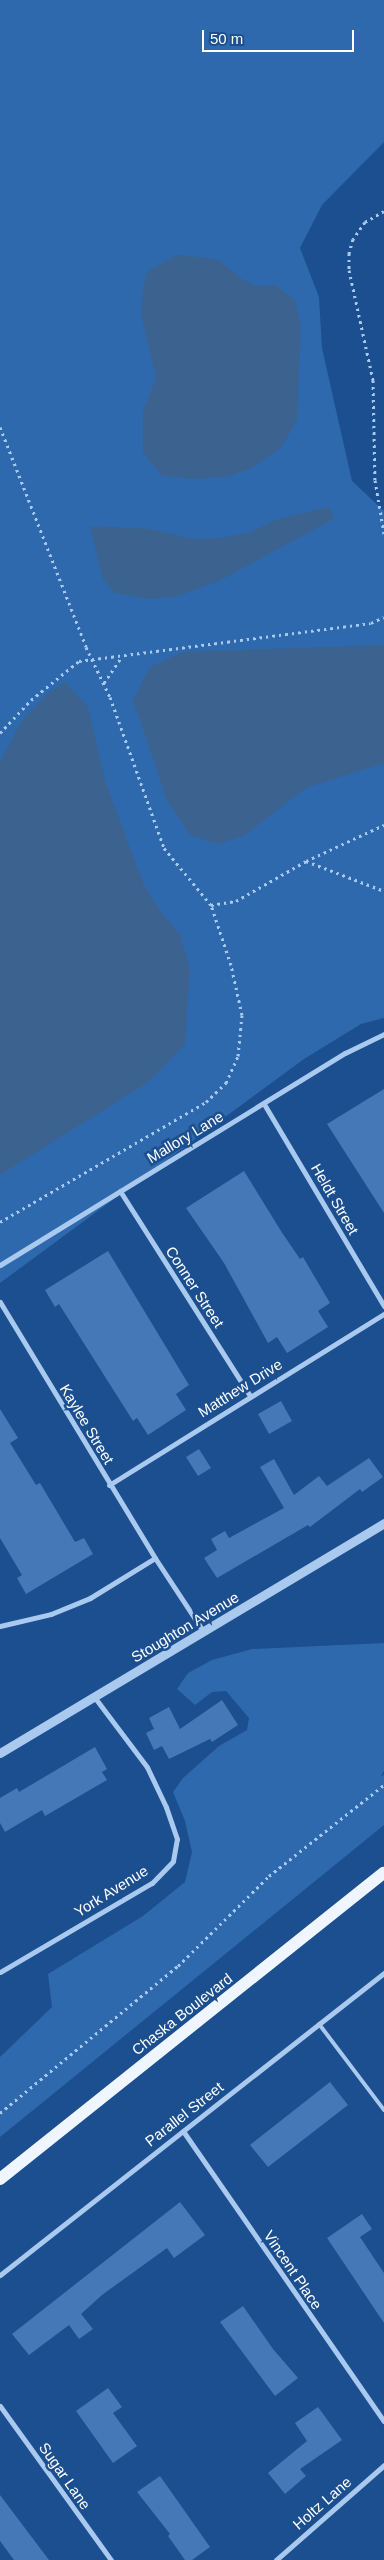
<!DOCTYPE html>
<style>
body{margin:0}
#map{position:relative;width:384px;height:2560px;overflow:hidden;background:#1b4f8f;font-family:Arial,sans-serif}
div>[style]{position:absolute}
.green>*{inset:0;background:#2e69ad}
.water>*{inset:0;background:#3c6290}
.building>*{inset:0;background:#4478b7}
.path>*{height:3px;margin-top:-1.5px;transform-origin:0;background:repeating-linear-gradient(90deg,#a9c9ee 0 2.5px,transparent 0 6.5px)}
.service>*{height:4px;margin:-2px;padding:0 2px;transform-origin:2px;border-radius:2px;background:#a9c9ee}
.minor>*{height:5px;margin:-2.5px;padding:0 2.5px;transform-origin:2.5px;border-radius:2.5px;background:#a9c9ee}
.tertiary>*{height:9px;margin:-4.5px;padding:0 4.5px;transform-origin:4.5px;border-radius:4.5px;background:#a9c9ee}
.primary>*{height:12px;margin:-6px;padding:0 6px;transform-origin:6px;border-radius:6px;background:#f0f6ff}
span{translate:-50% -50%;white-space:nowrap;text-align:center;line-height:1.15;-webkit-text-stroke:5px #1b4f8f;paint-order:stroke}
.street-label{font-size:15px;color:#fff}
.scale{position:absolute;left:202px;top:30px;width:152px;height:22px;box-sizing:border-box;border:2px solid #fff;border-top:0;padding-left:6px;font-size:15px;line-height:18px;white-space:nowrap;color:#fff;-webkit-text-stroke:4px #1b4f8f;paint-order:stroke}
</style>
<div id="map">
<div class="green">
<i style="clip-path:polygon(0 0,384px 0,384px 142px,322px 205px,300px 248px,319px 297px,322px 348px,352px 481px,384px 511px,384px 1018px,361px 1024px,304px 1059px,0 1283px)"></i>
<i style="clip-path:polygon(384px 1643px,384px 1771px,381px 1776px,384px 1775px,384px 1825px,0 2137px,0 2057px,52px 2007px,48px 1974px,143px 1916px,185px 1882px,192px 1852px,185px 1821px,173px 1792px,183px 1778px,219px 1746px,247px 1730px,249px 1718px,226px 1691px,212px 1692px,195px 1705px,177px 1689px,188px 1673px,212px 1660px,252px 1649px)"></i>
</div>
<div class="water">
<i style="clip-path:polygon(177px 255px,217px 259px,243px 280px,257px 286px,275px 285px,295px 300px,301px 326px,297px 420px,281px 448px,254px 467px,226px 477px,192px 479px,161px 475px,143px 452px,143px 411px,156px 378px,141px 315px,143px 288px,147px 272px)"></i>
<i style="clip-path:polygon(329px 507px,335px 518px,219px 581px,175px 597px,147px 599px,114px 593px,102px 577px,90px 526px,150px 529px,193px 539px,221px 538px,248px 533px,276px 520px)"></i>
<i style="clip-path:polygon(384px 645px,384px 763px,306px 788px,245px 835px,219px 844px,190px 835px,167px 800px,133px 700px,150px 667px,183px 652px)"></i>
<i style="clip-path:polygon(65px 682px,88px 707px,106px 783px,143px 883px,160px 911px,180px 934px,190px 969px,185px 1044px,150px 1081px,0 1175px,0 762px,22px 721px,46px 695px)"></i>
</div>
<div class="building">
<i style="clip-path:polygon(384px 1089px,384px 1213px,327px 1124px)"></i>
<i style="clip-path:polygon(244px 1171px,281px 1231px,300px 1259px,303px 1257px,330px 1303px,318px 1311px,328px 1327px,287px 1353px,277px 1337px,268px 1343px,224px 1263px,186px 1208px)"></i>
<i style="clip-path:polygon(108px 1251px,189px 1385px,176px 1394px,186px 1410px,148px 1435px,137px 1418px,133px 1421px,59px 1304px,55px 1307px,45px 1290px)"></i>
<i style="clip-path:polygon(281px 1401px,292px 1421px,269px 1434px,258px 1414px)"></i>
<i style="clip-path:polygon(0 1409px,18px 1438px,10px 1443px,36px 1485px,40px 1483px,75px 1542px,84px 1538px,93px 1554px,26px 1594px,17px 1578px,22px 1575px,0 1538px)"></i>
<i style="clip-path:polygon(199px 1449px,211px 1468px,198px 1476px,186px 1457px)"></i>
<i style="clip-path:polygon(369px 1458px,383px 1477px,362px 1492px,360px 1489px,310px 1527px,308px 1525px,217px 1578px,204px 1558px,217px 1550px,211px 1539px,225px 1531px,229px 1538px,284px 1508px,260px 1467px,274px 1459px,294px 1495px,319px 1476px,327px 1486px)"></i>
<i style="clip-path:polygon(222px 1700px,238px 1725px,212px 1742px,210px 1739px,169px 1759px,162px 1746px,154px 1750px,146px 1733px,154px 1729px,149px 1718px,169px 1707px,180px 1729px)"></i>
<i style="clip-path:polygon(95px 1747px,107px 1769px,102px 1772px,107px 1780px,45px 1816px,42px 1810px,5px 1832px,0 1823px,0 1798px,17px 1788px,19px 1792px)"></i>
<i style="clip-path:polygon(330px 2082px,348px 2105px,268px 2167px,250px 2145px)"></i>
<i style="clip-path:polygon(180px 2202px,205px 2235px,174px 2258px,167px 2248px,102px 2295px,81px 2314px,93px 2329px,79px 2339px,69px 2325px,29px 2355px,12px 2334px)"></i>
<i style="clip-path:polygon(362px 2214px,372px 2229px,360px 2237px,384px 2273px,384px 2323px,327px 2238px)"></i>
<i style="clip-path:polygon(243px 2306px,273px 2349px,298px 2378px,275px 2396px,220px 2322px)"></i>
<i style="clip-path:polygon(108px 2388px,122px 2407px,113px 2413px,137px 2446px,113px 2463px,76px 2411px)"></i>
<i style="clip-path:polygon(318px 2407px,342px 2440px,300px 2469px,306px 2476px,285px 2494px,268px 2473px,307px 2441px,295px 2423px)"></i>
<i style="clip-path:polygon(160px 2476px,210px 2547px,192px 2560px,185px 2560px,168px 2536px,170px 2534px,137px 2492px)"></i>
<i style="clip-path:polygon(0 2495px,49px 2560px,14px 2560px,0 2541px)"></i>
</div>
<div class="path">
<i style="left:384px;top:211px;width:22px;rotate:150deg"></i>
<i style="left:365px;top:222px;width:21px;rotate:125deg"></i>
<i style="left:353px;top:239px;width:15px;rotate:106deg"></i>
<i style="left:349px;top:253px;width:17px;rotate:90deg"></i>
<i style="left:349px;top:270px;width:113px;rotate:77.7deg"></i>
<i style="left:373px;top:380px;width:100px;rotate:88.9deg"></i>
<i style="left:375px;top:480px;width:55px;rotate:80.5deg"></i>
<i style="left:0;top:427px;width:236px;rotate:68.6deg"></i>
<i style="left:86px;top:647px;width:55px;rotate:64.4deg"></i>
<i style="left:110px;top:697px;width:160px;rotate:70.3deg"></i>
<i style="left:164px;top:848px;width:74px;rotate:50.5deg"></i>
<i style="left:211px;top:905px;width:25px;rotate:-9deg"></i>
<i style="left:236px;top:901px;width:81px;rotate:-29.7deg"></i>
<i style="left:306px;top:861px;width:86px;rotate:-24.8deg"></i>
<i style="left:104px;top:683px;width:32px;rotate:-56deg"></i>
<i style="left:0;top:733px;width:45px;rotate:-46.8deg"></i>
<i style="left:31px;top:700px;width:62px;rotate:-39.1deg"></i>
<i style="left:79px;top:661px;width:294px;rotate:-7.4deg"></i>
<i style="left:371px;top:623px;width:14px;rotate:-25deg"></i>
<i style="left:306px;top:861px;width:84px;rotate:21deg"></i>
<i style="left:0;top:1222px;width:238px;rotate:-30.2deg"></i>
<i style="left:206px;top:1102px;width:28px;rotate:-44deg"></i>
<i style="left:226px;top:1083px;width:30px;rotate:-66deg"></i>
<i style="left:238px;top:1056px;width:41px;rotate:-84.4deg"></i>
<i style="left:242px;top:1015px;width:51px;rotate:-102.4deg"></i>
<i style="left:231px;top:965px;width:63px;rotate:-108.4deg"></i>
<i style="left:0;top:2113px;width:231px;rotate:-39.6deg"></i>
<i style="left:178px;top:1966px;width:128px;rotate:-44.7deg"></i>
<i style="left:269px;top:1876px;width:147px;rotate:-38.4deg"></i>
</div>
<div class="service">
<i style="left:319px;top:2024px;width:108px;rotate:52.9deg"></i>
</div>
<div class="minor">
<i style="left:264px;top:1104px;width:235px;rotate:59.3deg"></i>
<i style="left:120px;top:1191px;width:243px;rotate:57.6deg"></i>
<i style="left:0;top:1265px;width:405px;rotate:-31.6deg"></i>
<i style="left:345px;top:1053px;width:43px;rotate:-26deg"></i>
<i style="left:0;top:1302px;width:299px;rotate:58.8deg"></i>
<i style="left:155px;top:1558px;width:87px;rotate:56.7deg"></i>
<i style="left:109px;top:1485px;width:324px;rotate:-31.9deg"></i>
<i style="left:0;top:1626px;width:52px;rotate:-13.2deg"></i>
<i style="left:51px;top:1614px;width:42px;rotate:-22.3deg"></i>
<i style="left:90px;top:1598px;width:76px;rotate:-31.6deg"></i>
<i style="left:0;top:1972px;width:176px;rotate:-30.4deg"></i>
<i style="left:152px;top:1883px;width:30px;rotate:-46deg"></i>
<i style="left:173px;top:1861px;width:22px;rotate:-80deg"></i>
<i style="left:177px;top:1839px;width:34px;rotate:-109deg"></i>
<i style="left:166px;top:1807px;width:44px;rotate:-115.4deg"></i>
<i style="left:147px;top:1767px;width:86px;rotate:-127deg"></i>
<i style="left:183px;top:2131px;width:353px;rotate:55.3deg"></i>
<i style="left:0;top:2275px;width:489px;rotate:-38.2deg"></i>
<i style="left:0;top:2406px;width:190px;rotate:54.2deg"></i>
<i style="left:276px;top:2560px;width:144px;rotate:-41.3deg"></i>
</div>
<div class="tertiary">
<i style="left:0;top:1753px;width:448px;rotate:-30.9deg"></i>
</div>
<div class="primary">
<i style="left:0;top:2179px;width:491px;rotate:-38.6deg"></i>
</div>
<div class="street-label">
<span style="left:185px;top:1137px;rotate:-31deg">Mallory Lane</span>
<span style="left:335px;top:1199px;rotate:60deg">Heldt Street</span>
<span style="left:195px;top:1287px;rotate:57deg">Conner Street</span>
<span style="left:240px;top:1388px;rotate:-32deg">Matthew Drive</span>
<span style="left:87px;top:1424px;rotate:59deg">Kaylee Street</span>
<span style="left:185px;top:1627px;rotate:-31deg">Stoughton Avenue</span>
<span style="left:111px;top:1891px;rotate:-32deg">York Avenue</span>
<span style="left:182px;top:2014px;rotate:-38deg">Chaska Boulevard</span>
<span style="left:184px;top:2114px;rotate:-38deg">Parallel Street</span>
<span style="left:293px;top:2270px;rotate:56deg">Vincent Place</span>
<span style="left:65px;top:2476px;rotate:55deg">Sugar Lane</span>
<span style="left:322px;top:2503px;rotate:-41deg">Holtz Lane</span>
</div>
<div class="scale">50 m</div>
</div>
